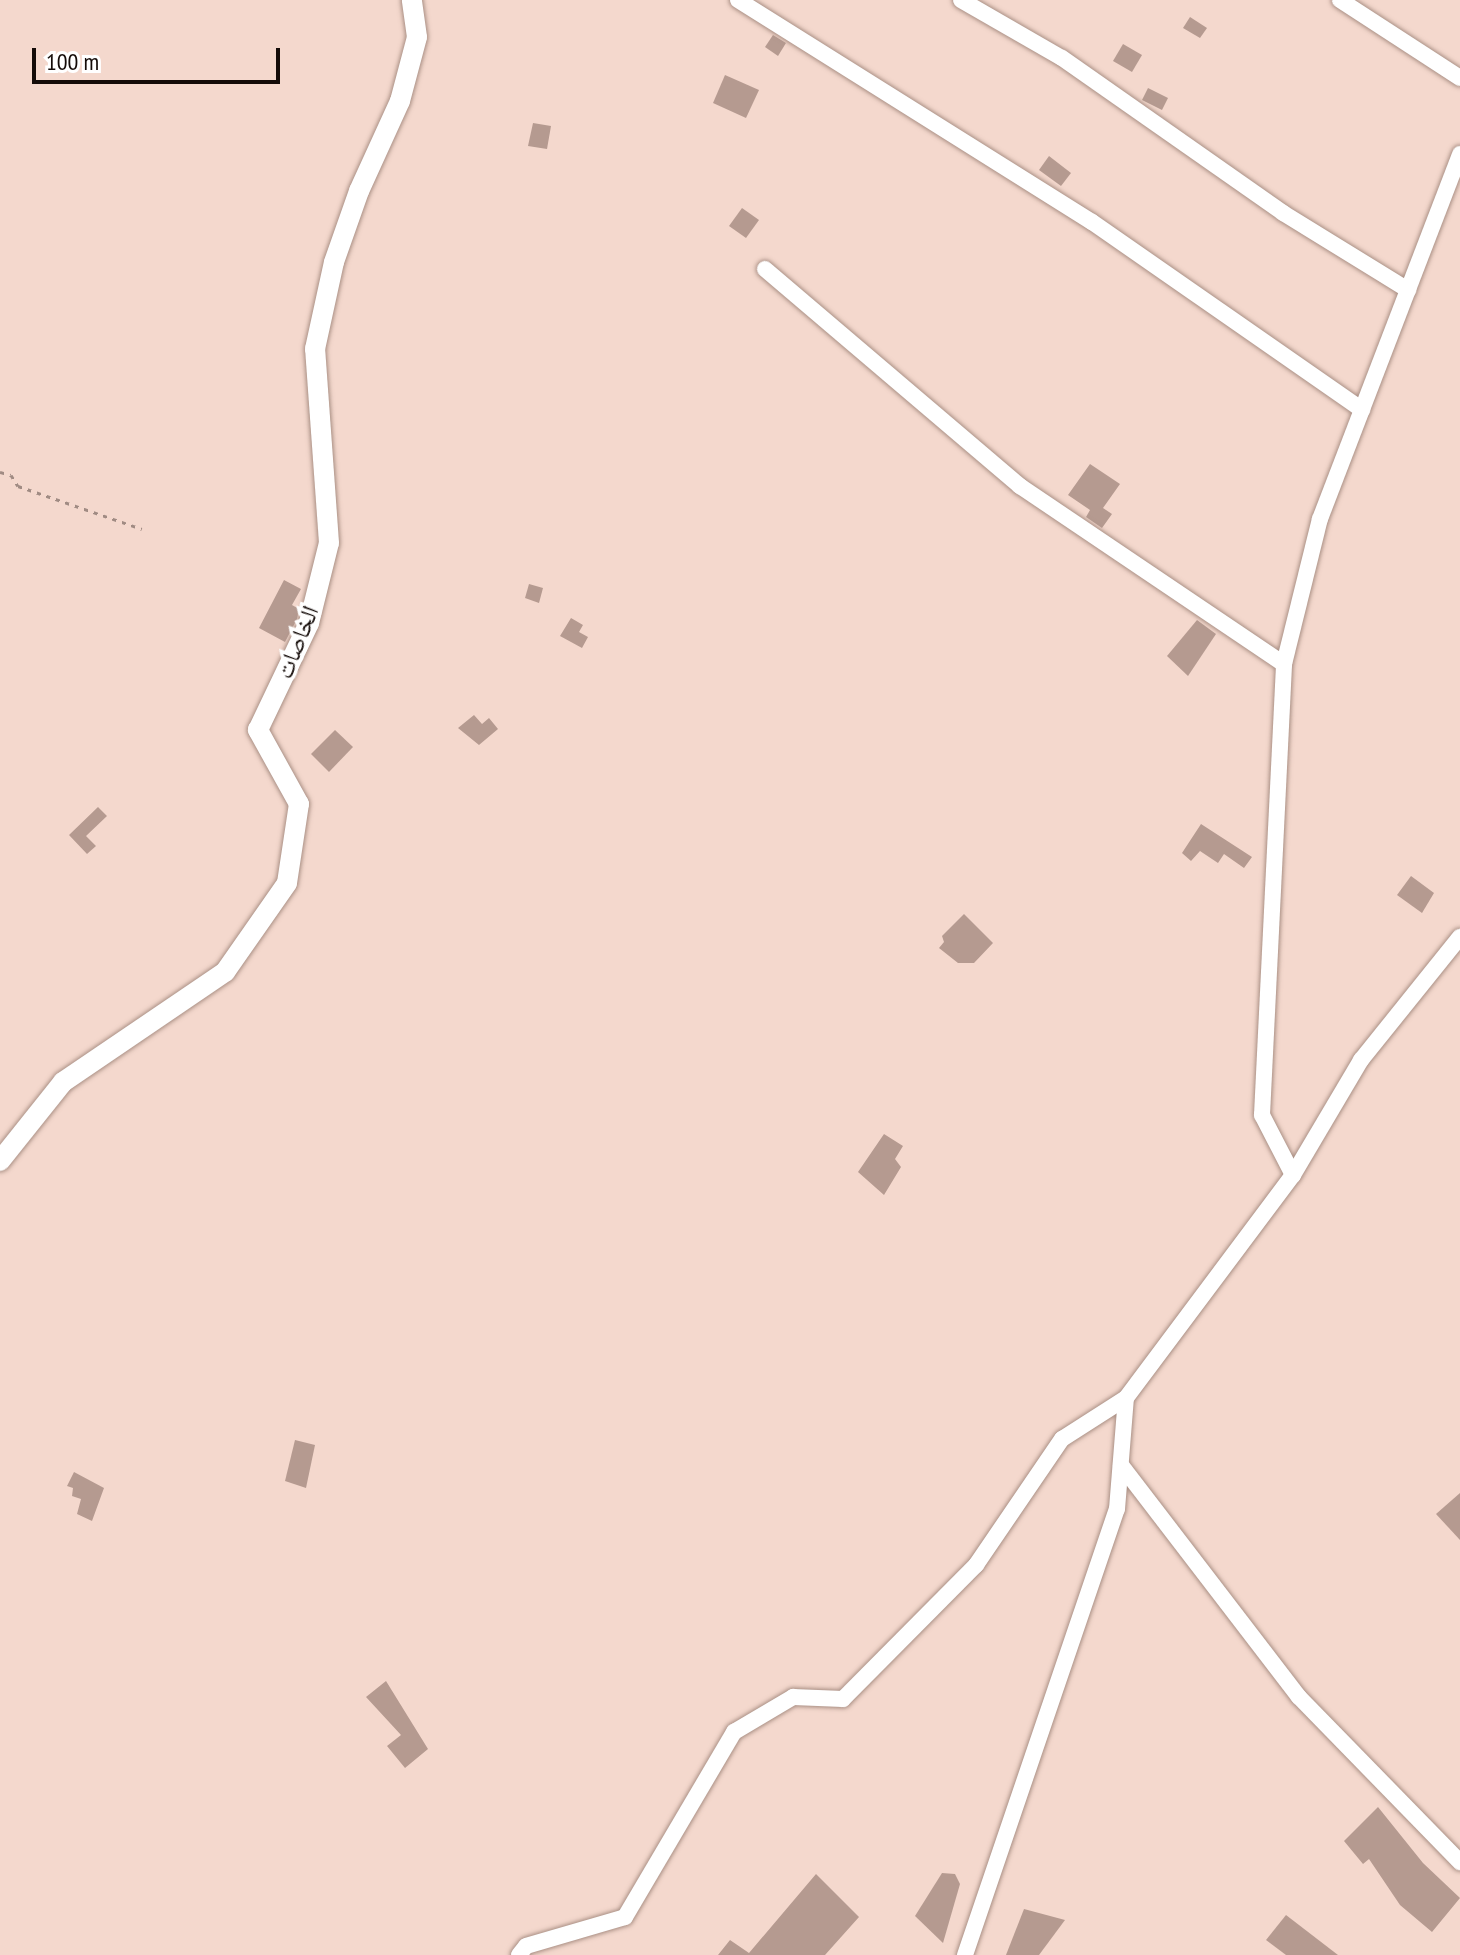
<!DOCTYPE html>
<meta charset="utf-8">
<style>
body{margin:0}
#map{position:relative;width:1460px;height:1955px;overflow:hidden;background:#f4d8cd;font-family:"PT Sans Narrow","Noto Naskh Arabic",sans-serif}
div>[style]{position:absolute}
.building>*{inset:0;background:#b59a90}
.path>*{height:3px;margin-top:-1.5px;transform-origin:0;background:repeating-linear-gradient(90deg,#a08b83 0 4px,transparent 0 10px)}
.roads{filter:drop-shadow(0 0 2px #aa9085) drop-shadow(0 0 2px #aa9085)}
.minor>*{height:16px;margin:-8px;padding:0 8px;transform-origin:8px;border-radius:8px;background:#fff}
.tertiary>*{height:20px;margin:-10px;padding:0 10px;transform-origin:10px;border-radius:10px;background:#fff}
span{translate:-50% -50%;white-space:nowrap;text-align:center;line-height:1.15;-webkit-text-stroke:7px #fff;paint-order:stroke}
.street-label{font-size:24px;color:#140b08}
.scale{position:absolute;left:32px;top:48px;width:248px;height:36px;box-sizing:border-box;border:4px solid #140b08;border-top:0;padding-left:10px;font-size:24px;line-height:28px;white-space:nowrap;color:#140b08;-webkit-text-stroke:6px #fff;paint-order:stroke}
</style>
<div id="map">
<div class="building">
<i style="clip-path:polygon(1190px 17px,1207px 28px,1200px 38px,1183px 28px)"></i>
<i style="clip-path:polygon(773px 35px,786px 43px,778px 56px,765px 47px)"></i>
<i style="clip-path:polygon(1123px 44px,1142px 55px,1132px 72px,1113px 61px)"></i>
<i style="clip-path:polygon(725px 75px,759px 90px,746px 118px,713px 103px)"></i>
<i style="clip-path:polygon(1148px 88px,1168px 98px,1162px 110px,1142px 100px)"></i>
<i style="clip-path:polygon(533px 123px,551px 126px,547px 149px,528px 146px)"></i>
<i style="clip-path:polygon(1049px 156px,1071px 173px,1061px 186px,1039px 170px)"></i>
<i style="clip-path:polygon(742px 208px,759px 220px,746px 238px,729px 226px)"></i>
<i style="clip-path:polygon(1090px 464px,1120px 484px,1103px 508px,1112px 514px,1102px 528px,1086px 517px,1090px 510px,1068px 495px)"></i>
<i style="clip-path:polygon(284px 580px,301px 589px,292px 605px,299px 609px,297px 619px,285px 642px,259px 628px)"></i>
<i style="clip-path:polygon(529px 584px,543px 588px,539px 603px,525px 598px)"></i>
<i style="clip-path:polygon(571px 618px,583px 625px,579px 632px,588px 637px,582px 648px,560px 636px)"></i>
<i style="clip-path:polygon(1197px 620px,1216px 634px,1188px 676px,1167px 656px)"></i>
<i style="clip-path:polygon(474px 715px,482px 724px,489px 718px,498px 729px,479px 745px,458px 728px)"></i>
<i style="clip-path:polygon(335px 730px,353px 747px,329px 772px,311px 754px)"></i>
<i style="clip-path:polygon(98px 807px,107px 816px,86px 836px,96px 846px,87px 854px,69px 835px)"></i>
<i style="clip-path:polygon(1201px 824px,1252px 857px,1244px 868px,1224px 854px,1218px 863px,1200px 851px,1191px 861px,1182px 853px)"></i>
<i style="clip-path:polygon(1411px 876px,1434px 893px,1422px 913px,1397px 895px)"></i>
<i style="clip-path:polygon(964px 914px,993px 943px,974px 963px,958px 963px,939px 948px,944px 942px,942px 936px)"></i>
<i style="clip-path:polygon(884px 1134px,903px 1146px,895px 1159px,901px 1167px,884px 1195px,858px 1172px)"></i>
<i style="clip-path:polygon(295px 1440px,315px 1445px,306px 1488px,285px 1481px)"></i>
<i style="clip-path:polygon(74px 1472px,104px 1488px,92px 1521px,77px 1514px,81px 1499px,72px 1496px,73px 1488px,67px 1486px)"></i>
<i style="clip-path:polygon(1460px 1493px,1460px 1540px,1436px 1514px)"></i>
<i style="clip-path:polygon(386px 1681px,428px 1749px,405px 1768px,387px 1746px,401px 1735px,366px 1697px)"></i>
<i style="clip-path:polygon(1378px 1807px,1423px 1863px,1460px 1898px,1432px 1932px,1400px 1905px,1369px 1859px,1363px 1864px,1344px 1841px)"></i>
<i style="clip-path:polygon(942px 1873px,955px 1874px,960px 1884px,943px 1943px,915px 1916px)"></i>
<i style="clip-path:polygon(816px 1874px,859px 1917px,825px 1955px,718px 1955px,730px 1940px,749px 1953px)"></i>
<i style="clip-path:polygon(1024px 1909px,1065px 1920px,1039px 1955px,1006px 1955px)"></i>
<i style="clip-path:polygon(1286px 1915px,1338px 1955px,1286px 1955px,1266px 1940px)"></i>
</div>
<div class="path">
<i style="left:0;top:472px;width:11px;rotate:15deg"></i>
<i style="left:11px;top:475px;width:13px;rotate:58deg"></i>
<i style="left:18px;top:486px;width:131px;rotate:19.1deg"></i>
</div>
<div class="roads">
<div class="minor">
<i style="left:738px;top:0;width:418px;rotate:32.1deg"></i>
<i style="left:1092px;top:222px;width:329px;rotate:34.8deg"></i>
<i style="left:961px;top:0;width:116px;rotate:29.9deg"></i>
<i style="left:1062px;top:58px;width:270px;rotate:35deg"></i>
<i style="left:1283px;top:213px;width:147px;rotate:31.6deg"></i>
<i style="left:1340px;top:0;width:143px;rotate:33deg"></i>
<i style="left:765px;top:269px;width:335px;rotate:40.4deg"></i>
<i style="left:1020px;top:486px;width:318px;rotate:34deg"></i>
<i style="left:1293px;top:1175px;width:134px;rotate:-59.4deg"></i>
<i style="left:1361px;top:1060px;width:158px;rotate:-51.2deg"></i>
<i style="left:1121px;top:1465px;width:292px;rotate:52.5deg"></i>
<i style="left:1299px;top:1697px;width:231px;rotate:45.7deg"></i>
<i style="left:519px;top:1955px;width:11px;rotate:-52deg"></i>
<i style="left:526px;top:1946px;width:103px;rotate:-16.3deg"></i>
<i style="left:625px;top:1917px;width:215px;rotate:-59.5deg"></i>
<i style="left:734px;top:1732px;width:69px;rotate:-30.7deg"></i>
<i style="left:793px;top:1697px;width:50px;rotate:2.3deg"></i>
<i style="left:843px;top:1699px;width:189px;rotate:-45.2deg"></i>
<i style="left:976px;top:1565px;width:153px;rotate:-55.7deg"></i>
<i style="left:1062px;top:1439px;width:76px;rotate:-32.6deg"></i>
<i style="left:965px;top:1955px;width:471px;rotate:-71.2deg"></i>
<i style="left:1117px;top:1509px;width:111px;rotate:-85.4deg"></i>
<i style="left:1126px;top:1398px;width:279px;rotate:-53.2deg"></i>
<i style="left:1293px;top:1175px;width:68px;rotate:-117.3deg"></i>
<i style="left:1262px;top:1115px;width:452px;rotate:-87.2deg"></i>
<i style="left:1284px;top:664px;width:149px;rotate:-76.1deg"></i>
<i style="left:1320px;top:519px;width:391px;rotate:-69deg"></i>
</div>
<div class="tertiary">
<i style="left:0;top:1161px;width:101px;rotate:-51.4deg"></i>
<i style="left:63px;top:1082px;width:196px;rotate:-34.2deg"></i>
<i style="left:225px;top:972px;width:108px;rotate:-55.1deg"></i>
<i style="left:287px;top:883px;width:80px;rotate:-81.4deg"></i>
<i style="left:299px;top:804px;width:85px;rotate:-119deg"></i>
<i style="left:258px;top:730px;width:119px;rotate:-64.5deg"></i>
<i style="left:309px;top:623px;width:82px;rotate:-76deg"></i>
<i style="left:329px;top:543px;width:195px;rotate:-94.1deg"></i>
<i style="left:315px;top:349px;width:89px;rotate:-77.7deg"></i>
<i style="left:334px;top:262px;width:75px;rotate:-70.6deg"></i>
<i style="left:359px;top:191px;width:99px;rotate:-65.5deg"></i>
<i style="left:400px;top:101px;width:66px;rotate:-75.1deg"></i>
<i style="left:417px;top:37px;width:37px;rotate:-98deg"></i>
</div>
</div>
<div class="street-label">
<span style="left:297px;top:642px;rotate:-68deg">الخاصات</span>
</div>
<div class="scale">100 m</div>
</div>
